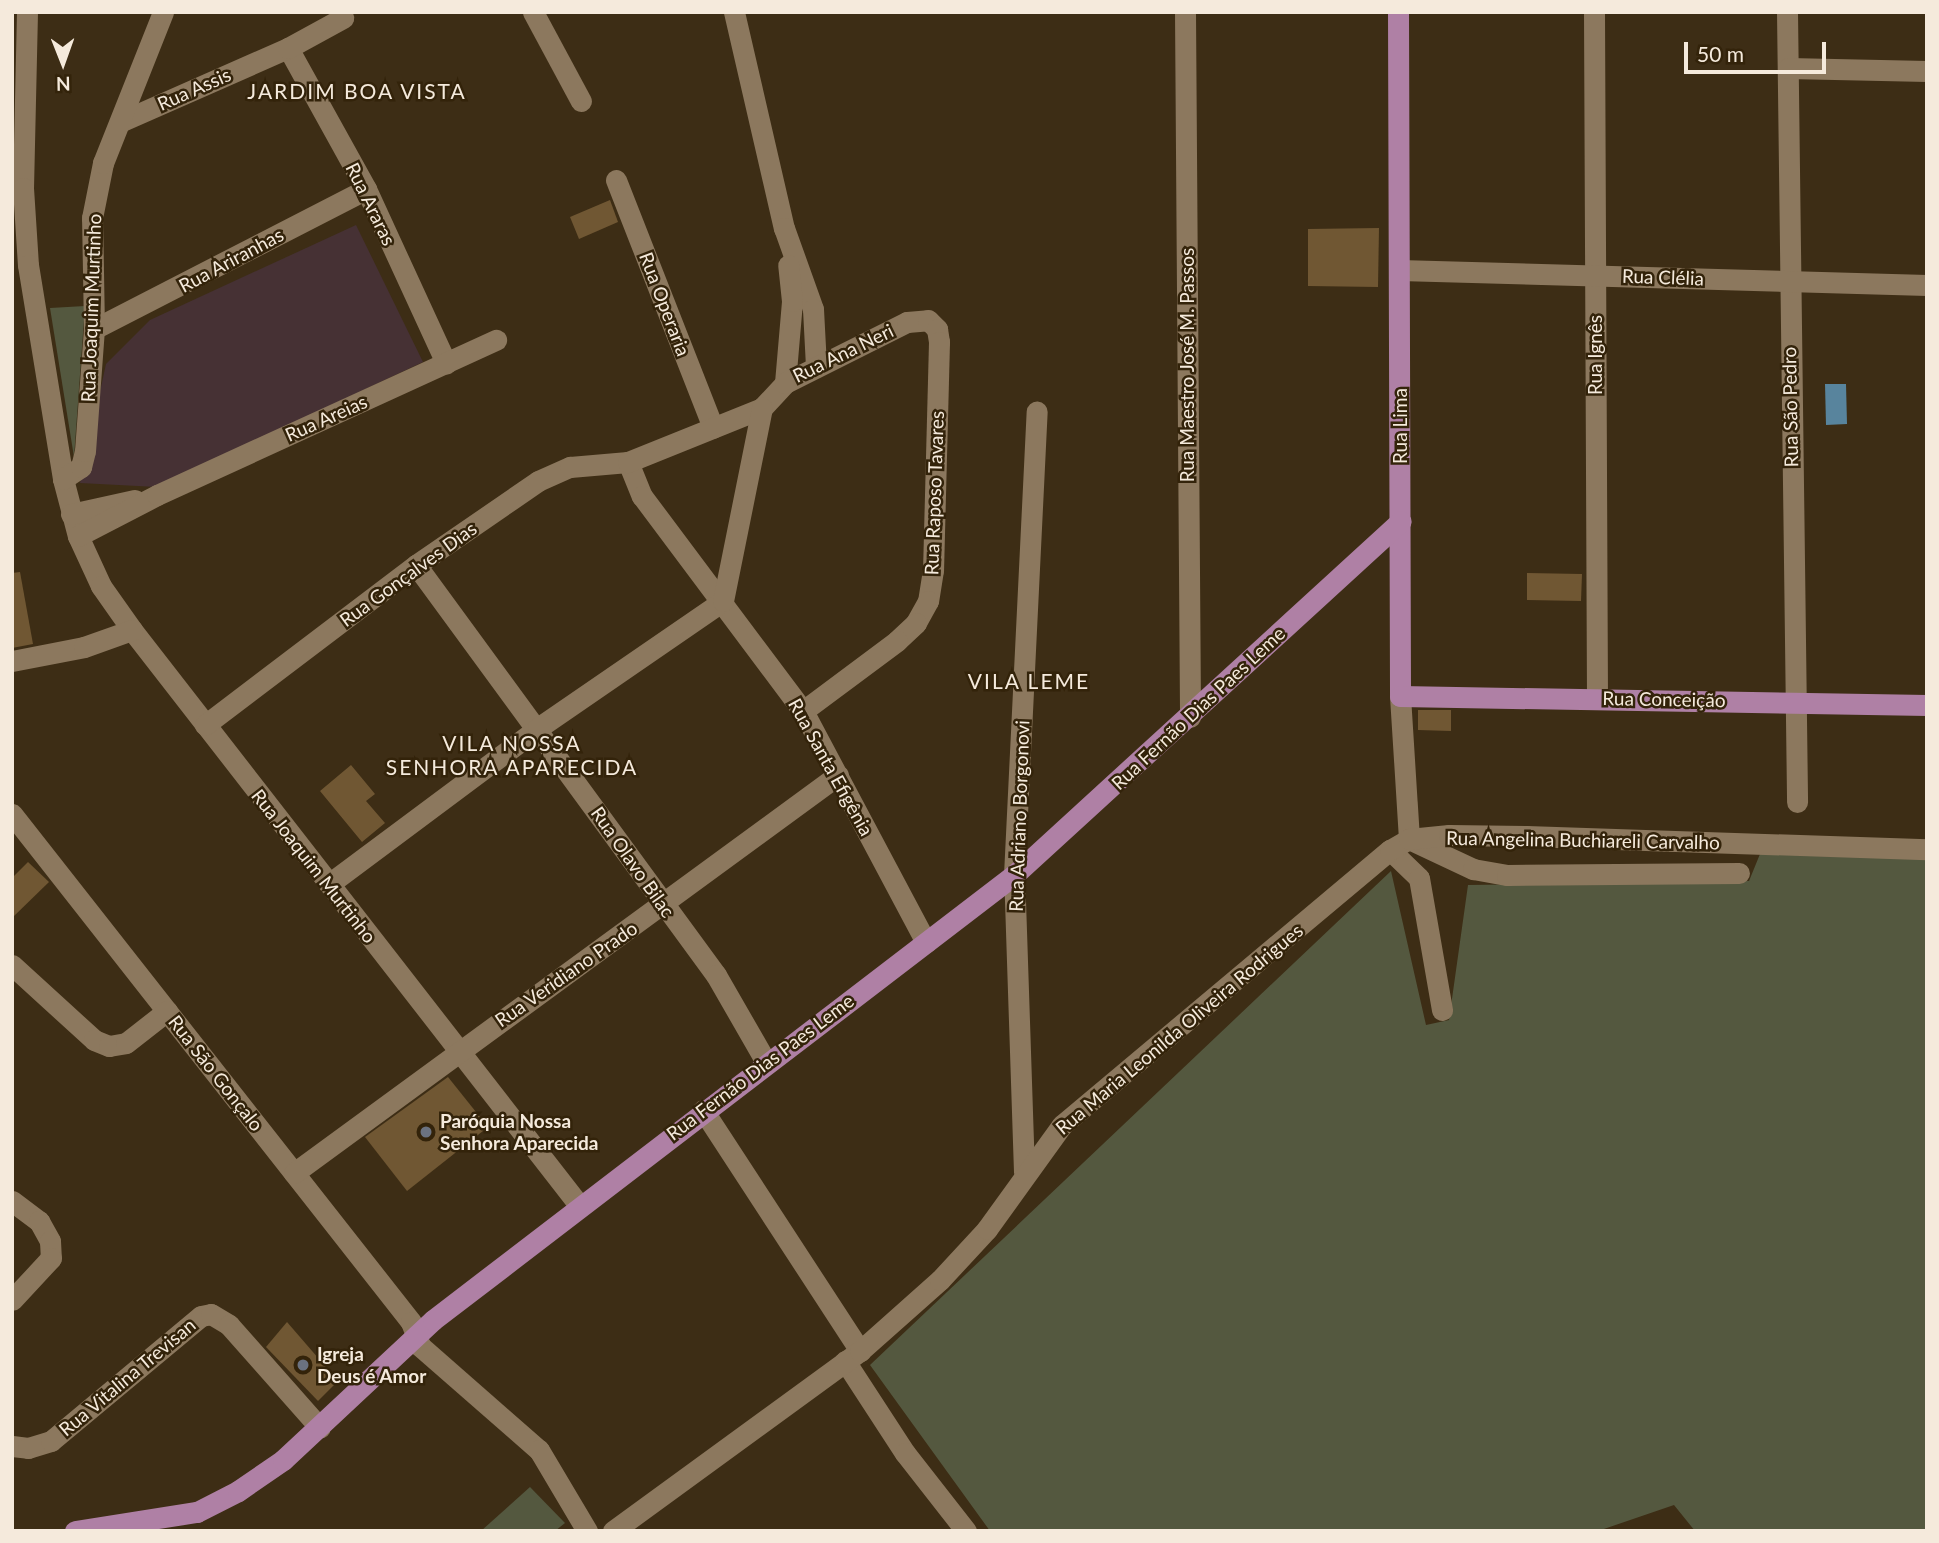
<!DOCTYPE html>
<meta charset="utf-8">
<style>
body{margin:0}
#map{position:relative;width:1939px;height:1543px;overflow:hidden;background:#3d2d15;font-family:Lato,sans-serif}
div>[style]{position:absolute}
.education>*{inset:0;background:#463134}
.green>*{inset:0;background:#54583f}
.water>*{inset:0;background:#58849d}
.building>*{inset:0;background:#705733}
.minor>*{height:21px;margin:-10.5px;padding:0 10.5px;transform-origin:10.5px;border-radius:10.5px;background:#8c785e}
.major>*{height:21px;margin:-10.5px;padding:0 10.5px;transform-origin:10.5px;border-radius:10.5px;background:#af80a5}
.dots>*{width:19px;height:19px;translate:-50% -50%;box-sizing:border-box;border:4px solid #33230a;border-radius:50%}
span{translate:-50% -50%;white-space:nowrap;text-align:center;line-height:1.15;-webkit-text-stroke:5px #33230a;paint-order:stroke}
.street-label{font-size:19px;color:#f5eadc}
.poi-label{font-size:19px;color:#f5eadc;font-weight:700}
.left{translate:0 -50%;text-align:left}
.neighbourhood-label{font-size:21px;color:#f5eadc;letter-spacing:2px}
.frame{position:absolute;inset:0;border:14px solid #f5eadc;pointer-events:none}
.north{position:absolute;left:28px;top:28px;width:70px;height:70px;-webkit-text-stroke:5px #33230a;paint-order:stroke;rotate:179deg;font-size:19px;font-weight:700;line-height:28px;text-align:center;color:#f5eadc}
.north::after{content:'';display:block;margin:auto;width:24px;height:32px;background:#f5eadc;clip-path:polygon(50% 0,100% 100%,50% 72%,0 100%)}
.scale{position:absolute;left:1684px;top:42px;width:142px;height:32px;box-sizing:border-box;border:4px solid #f5eadc;border-top:0;padding-left:9px;font-size:21px;line-height:24px;white-space:nowrap;color:#f5eadc;-webkit-text-stroke:5px #33230a;paint-order:stroke}
</style>
<div id="map">
<div class="education">
<i style="clip-path:polygon(356px 225px,423px 362px,157px 487px,80px 483px,106px 364px,150px 320px)"></i>
</div>
<div class="green">
<i style="clip-path:polygon(85px 306px,74px 457px,50px 308px)"></i>
<i style="clip-path:polygon(1760px 854px,1927px 859px,1927px 1531px,1695px 1531px,1674px 1505px,1598px 1531px,990px 1531px,870px 1365px,1391px 871px,1426px 1025px,1449px 1020px,1468px 885px,1749px 881px)"></i>
<i style="clip-path:polygon(530px 1487px,565px 1523px,555px 1531px,481px 1531px)"></i>
</div>
<div class="water">
<i style="clip-path:polygon(1825px 384px,1846px 384px,1847px 424px,1826px 425px)"></i>
</div>
<div class="building">
<i style="clip-path:polygon(610px 200px,618px 222px,579px 239px,570px 217px)"></i>
<i style="clip-path:polygon(1379px 228px,1378px 287px,1308px 286px,1308px 229px)"></i>
<i style="clip-path:polygon(20px 572px,33px 644px,12px 648px,12px 573px)"></i>
<i style="clip-path:polygon(1527px 573px,1582px 574px,1581px 601px,1527px 600px)"></i>
<i style="clip-path:polygon(1418px 710px,1451px 710px,1451px 731px,1418px 730px)"></i>
<i style="clip-path:polygon(351px 765px,375px 794px,366px 801px,385px 823px,362px 842px,320px 791px)"></i>
<i style="clip-path:polygon(28px 862px,49px 882px,12px 918px,12px 878px)"></i>
<i style="clip-path:polygon(448px 1077px,488px 1127px,407px 1191px,365px 1137px)"></i>
<i style="clip-path:polygon(287px 1322px,338px 1381px,318px 1401px,266px 1347px)"></i>
</div>
<div class="minor">
<i style="left:27px;top:12px;width:176px;rotate:91.3deg"></i>
<i style="left:23px;top:188px;width:77px;rotate:86.3deg"></i>
<i style="left:28px;top:265px;width:217px;rotate:80.7deg"></i>
<i style="left:63px;top:479px;width:59px;rotate:75.3deg"></i>
<i style="left:78px;top:536px;width:55px;rotate:65.3deg"></i>
<i style="left:101px;top:586px;width:54px;rotate:54.8deg"></i>
<i style="left:132px;top:630px;width:728px;rotate:52.14deg"></i>
<i style="left:533px;top:12px;width:101px;rotate:61.7deg"></i>
<i style="left:734px;top:12px;width:222px;rotate:77deg"></i>
<i style="left:784px;top:228px;width:86px;rotate:70.3deg"></i>
<i style="left:813px;top:309px;width:58px;rotate:87deg"></i>
<i style="left:1185px;top:12px;width:705px;rotate:89.59deg"></i>
<i style="left:1594px;top:12px;width:685px;rotate:89.75deg"></i>
<i style="left:1787px;top:12px;width:790px;rotate:89.27deg"></i>
<i style="left:288px;top:48px;width:161px;rotate:61deg"></i>
<i style="left:366px;top:189px;width:192px;rotate:65.3deg"></i>
<i style="left:1788px;top:68px;width:139px;rotate:1.2deg"></i>
<i style="left:120px;top:122px;width:184px;rotate:-23.8deg"></i>
<i style="left:288px;top:48px;width:63px;rotate:-28.6deg"></i>
<i style="left:616px;top:180px;width:266px;rotate:68.6deg"></i>
<i style="left:1399px;top:270px;width:528px;rotate:1.63deg"></i>
<i style="left:94px;top:329px;width:306px;rotate:-27.2deg"></i>
<i style="left:785px;top:383px;width:82px;rotate:-85.1deg"></i>
<i style="left:792px;top:301px;width:36px;rotate:-96deg"></i>
<i style="left:628px;top:462px;width:37px;rotate:68deg"></i>
<i style="left:642px;top:496px;width:269px;rotate:53.2deg"></i>
<i style="left:803px;top:711px;width:262px;rotate:62deg"></i>
<i style="left:63px;top:479px;width:22px;rotate:-34deg"></i>
<i style="left:81px;top:467px;width:16px;rotate:-76deg"></i>
<i style="left:85px;top:451px;width:122px;rotate:-85.8deg"></i>
<i style="left:94px;top:329px;width:111px;rotate:-91deg"></i>
<i style="left:92px;top:218px;width:56px;rotate:-78.7deg"></i>
<i style="left:103px;top:163px;width:162px;rotate:-68.3deg"></i>
<i style="left:71px;top:514px;width:65px;rotate:-12.5deg"></i>
<i style="left:78px;top:536px;width:89px;rotate:-27.4deg"></i>
<i style="left:157px;top:495px;width:373px;rotate:-24.6deg"></i>
<i style="left:416px;top:565px;width:508px;rotate:53.81deg"></i>
<i style="left:716px;top:975px;width:100px;rotate:60.1deg"></i>
<i style="left:12px;top:661px;width:73px;rotate:-11deg"></i>
<i style="left:84px;top:647px;width:51px;rotate:-19.5deg"></i>
<i style="left:1400px;top:696px;width:143px;rotate:86.4deg"></i>
<i style="left:205px;top:725px;width:265px;rotate:-37.2deg"></i>
<i style="left:416px;top:565px;width:148px;rotate:-34.5deg"></i>
<i style="left:538px;top:481px;width:35px;rotate:-24deg"></i>
<i style="left:570px;top:467px;width:58px;rotate:-4.9deg"></i>
<i style="left:628px;top:462px;width:144px;rotate:-21.9deg"></i>
<i style="left:762px;top:408px;width:34px;rotate:-47deg"></i>
<i style="left:785px;top:383px;width:136px;rotate:-26.6deg"></i>
<i style="left:907px;top:322px;width:21px;rotate:-5deg"></i>
<i style="left:928px;top:320px;width:13px;rotate:45deg"></i>
<i style="left:937px;top:329px;width:13px;rotate:81deg"></i>
<i style="left:939px;top:342px;width:228px;rotate:91.5deg"></i>
<i style="left:933px;top:570px;width:31px;rotate:99deg"></i>
<i style="left:928px;top:601px;width:25px;rotate:119deg"></i>
<i style="left:916px;top:623px;width:26px;rotate:137deg"></i>
<i style="left:897px;top:641px;width:117px;rotate:143.3deg"></i>
<i style="left:12px;top:814px;width:646px;rotate:51.85deg"></i>
<i style="left:411px;top:1322px;width:26px;rotate:69deg"></i>
<i style="left:420px;top:1346px;width:158px;rotate:41.2deg"></i>
<i style="left:539px;top:1450px;width:94px;rotate:59.3deg"></i>
<i style="left:1409px;top:839px;width:71px;rotate:25.1deg"></i>
<i style="left:1473px;top:869px;width:35px;rotate:10deg"></i>
<i style="left:1507px;top:875px;width:232px;rotate:-0.5deg"></i>
<i style="left:1390px;top:850px;width:40px;rotate:44deg"></i>
<i style="left:1419px;top:878px;width:134px;rotate:80.1deg"></i>
<i style="left:329px;top:884px;width:261px;rotate:-36.7deg"></i>
<i style="left:538px;top:728px;width:224px;rotate:-34.5deg"></i>
<i style="left:723px;top:601px;width:197px;rotate:-78.6deg"></i>
<i style="left:12px;top:965px;width:111px;rotate:42.4deg"></i>
<i style="left:94px;top:1040px;width:16px;rotate:22deg"></i>
<i style="left:109px;top:1046px;width:17px;rotate:-10deg"></i>
<i style="left:126px;top:1043px;width:52px;rotate:-38deg"></i>
<i style="left:703px;top:1110px;width:288px;rotate:56.9deg"></i>
<i style="left:1024px;top:1172px;width:297px;rotate:-91.9deg"></i>
<i style="left:1014px;top:875px;width:464px;rotate:-87.2deg"></i>
<i style="left:294px;top:1173px;width:674px;rotate:-36.19deg"></i>
<i style="left:12px;top:1201px;width:34px;rotate:37deg"></i>
<i style="left:39px;top:1221px;width:23px;rotate:61deg"></i>
<i style="left:50px;top:1241px;width:17px;rotate:87deg"></i>
<i style="left:51px;top:1258px;width:57px;rotate:132.9deg"></i>
<i style="left:845px;top:1361px;width:110px;rotate:56.9deg"></i>
<i style="left:905px;top:1453px;width:99px;rotate:52deg"></i>
<i style="left:12px;top:1446px;width:16px;rotate:7deg"></i>
<i style="left:28px;top:1448px;width:24px;rotate:-17deg"></i>
<i style="left:51px;top:1441px;width:195px;rotate:-39.8deg"></i>
<i style="left:201px;top:1316px;width:10px;rotate:-11deg"></i>
<i style="left:211px;top:1314px;width:21px;rotate:31deg"></i>
<i style="left:229px;top:1325px;width:137px;rotate:48.5deg"></i>
<i style="left:613px;top:1531px;width:306px;rotate:-36.1deg"></i>
<i style="left:860px;top:1351px;width:107px;rotate:-41.6deg"></i>
<i style="left:940px;top:1280px;width:69px;rotate:-47.3deg"></i>
<i style="left:987px;top:1229px;width:128px;rotate:-54.2deg"></i>
<i style="left:1062px;top:1125px;width:428px;rotate:-40deg"></i>
<i style="left:1390px;top:850px;width:22px;rotate:-30deg"></i>
<i style="left:1409px;top:839px;width:40px;rotate:-5.7deg"></i>
<i style="left:1449px;top:835px;width:77px;rotate:0.7deg"></i>
<i style="left:1526px;top:836px;width:401px;rotate:1.9deg"></i>
</div>
<div class="major">
<i style="left:1398px;top:12px;width:684px;rotate:89.83deg"></i>
<i style="left:1400px;top:696px;width:527px;rotate:0.98deg"></i>
<i style="left:75px;top:1531px;width:123px;rotate:-8.9deg"></i>
<i style="left:197px;top:1512px;width:46px;rotate:-27.1deg"></i>
<i style="left:238px;top:1491px;width:55px;rotate:-34.6deg"></i>
<i style="left:283px;top:1460px;width:205px;rotate:-43deg"></i>
<i style="left:433px;top:1320px;width:732px;rotate:-37.45deg"></i>
<i style="left:1014px;top:875px;width:524px;rotate:-42.45deg"></i>
</div>
<div class="dots">
<i style="left:426px;top:1132px;background:#6b7280"></i>
<i style="left:303px;top:1365px;background:#6b7280"></i>
</div>
<div class="street-label">
<span style="left:194px;top:89px;rotate:-24deg">Rua Assis</span>
<span style="left:371px;top:204px;rotate:64deg">Rua Araras</span>
<span style="left:231px;top:260px;rotate:-28deg">Rua Ariranhas</span>
<span style="left:1663px;top:277px;rotate:2deg">Rua Clélia</span>
<span style="left:665px;top:304px;rotate:69deg">Rua Operaria</span>
<span style="left:91px;top:308px;rotate:-88deg">Rua Joaquim Murtinho</span>
<span style="left:843px;top:353px;rotate:-26deg">Rua Ana Neri</span>
<span style="left:1595px;top:355px;rotate:-90deg">Rua Ignês</span>
<span style="left:1187px;top:365px;rotate:-90deg">Rua Maestro José M. Passos</span>
<span style="left:1790px;top:407px;rotate:-91deg">Rua São Pedro</span>
<span style="left:326px;top:418px;rotate:-24deg">Rua Areias</span>
<span style="left:1400px;top:426px;rotate:-90deg">Rua Lima</span>
<span style="left:934px;top:493px;rotate:-88deg">Rua Raposo Tavares</span>
<span style="left:408px;top:574px;rotate:-36deg">Rua Gonçalves Dias</span>
<span style="left:1664px;top:699px;rotate:1deg">Rua Conceição</span>
<span style="left:1198px;top:708px;rotate:-43deg">Rua Fernão Dias Paes Leme</span>
<span style="left:831px;top:767px;rotate:61deg">Rua Santa Efigênia</span>
<span style="left:1019px;top:816px;rotate:-88deg">Rua Adriano Borgonovi</span>
<span style="left:1583px;top:840px;rotate:1deg">Rua Angelina Buchiareli Carvalho</span>
<span style="left:633px;top:862px;rotate:55deg">Rua Olavo Bilac</span>
<span style="left:314px;top:866px;rotate:52deg">Rua Joaquim Murtinho</span>
<span style="left:566px;top:974px;rotate:-35deg">Rua Veridiano Prado</span>
<span style="left:1179px;top:1029px;rotate:-40deg">Rua Maria Leonilda Oliveira Rodrigues</span>
<span style="left:760px;top:1067px;rotate:-37deg">Rua Fernão Dias Paes Leme</span>
<span style="left:216px;top:1073px;rotate:52deg">Rua São Gonçalo</span>
<span style="left:127px;top:1377px;rotate:-40deg">Rua Vitalina Trevisan</span>
</div>
<div class="poi-label">
<span class="left" style="left:440px;top:1132px">Paróquia Nossa<br>Senhora Aparecida</span>
<span class="left" style="left:317px;top:1365px">Igreja<br>Deus é Amor</span>
</div>
<div class="neighbourhood-label">
<span style="left:357px;top:91px">JARDIM BOA VISTA</span>
<span style="left:1029px;top:681px">VILA LEME</span>
<span style="left:512px;top:755px">VILA NOSSA<br>SENHORA APARECIDA</span>
</div>
<div class="frame"></div>
<div class="north">N</div>
<div class="scale">50 m</div>
</div>
